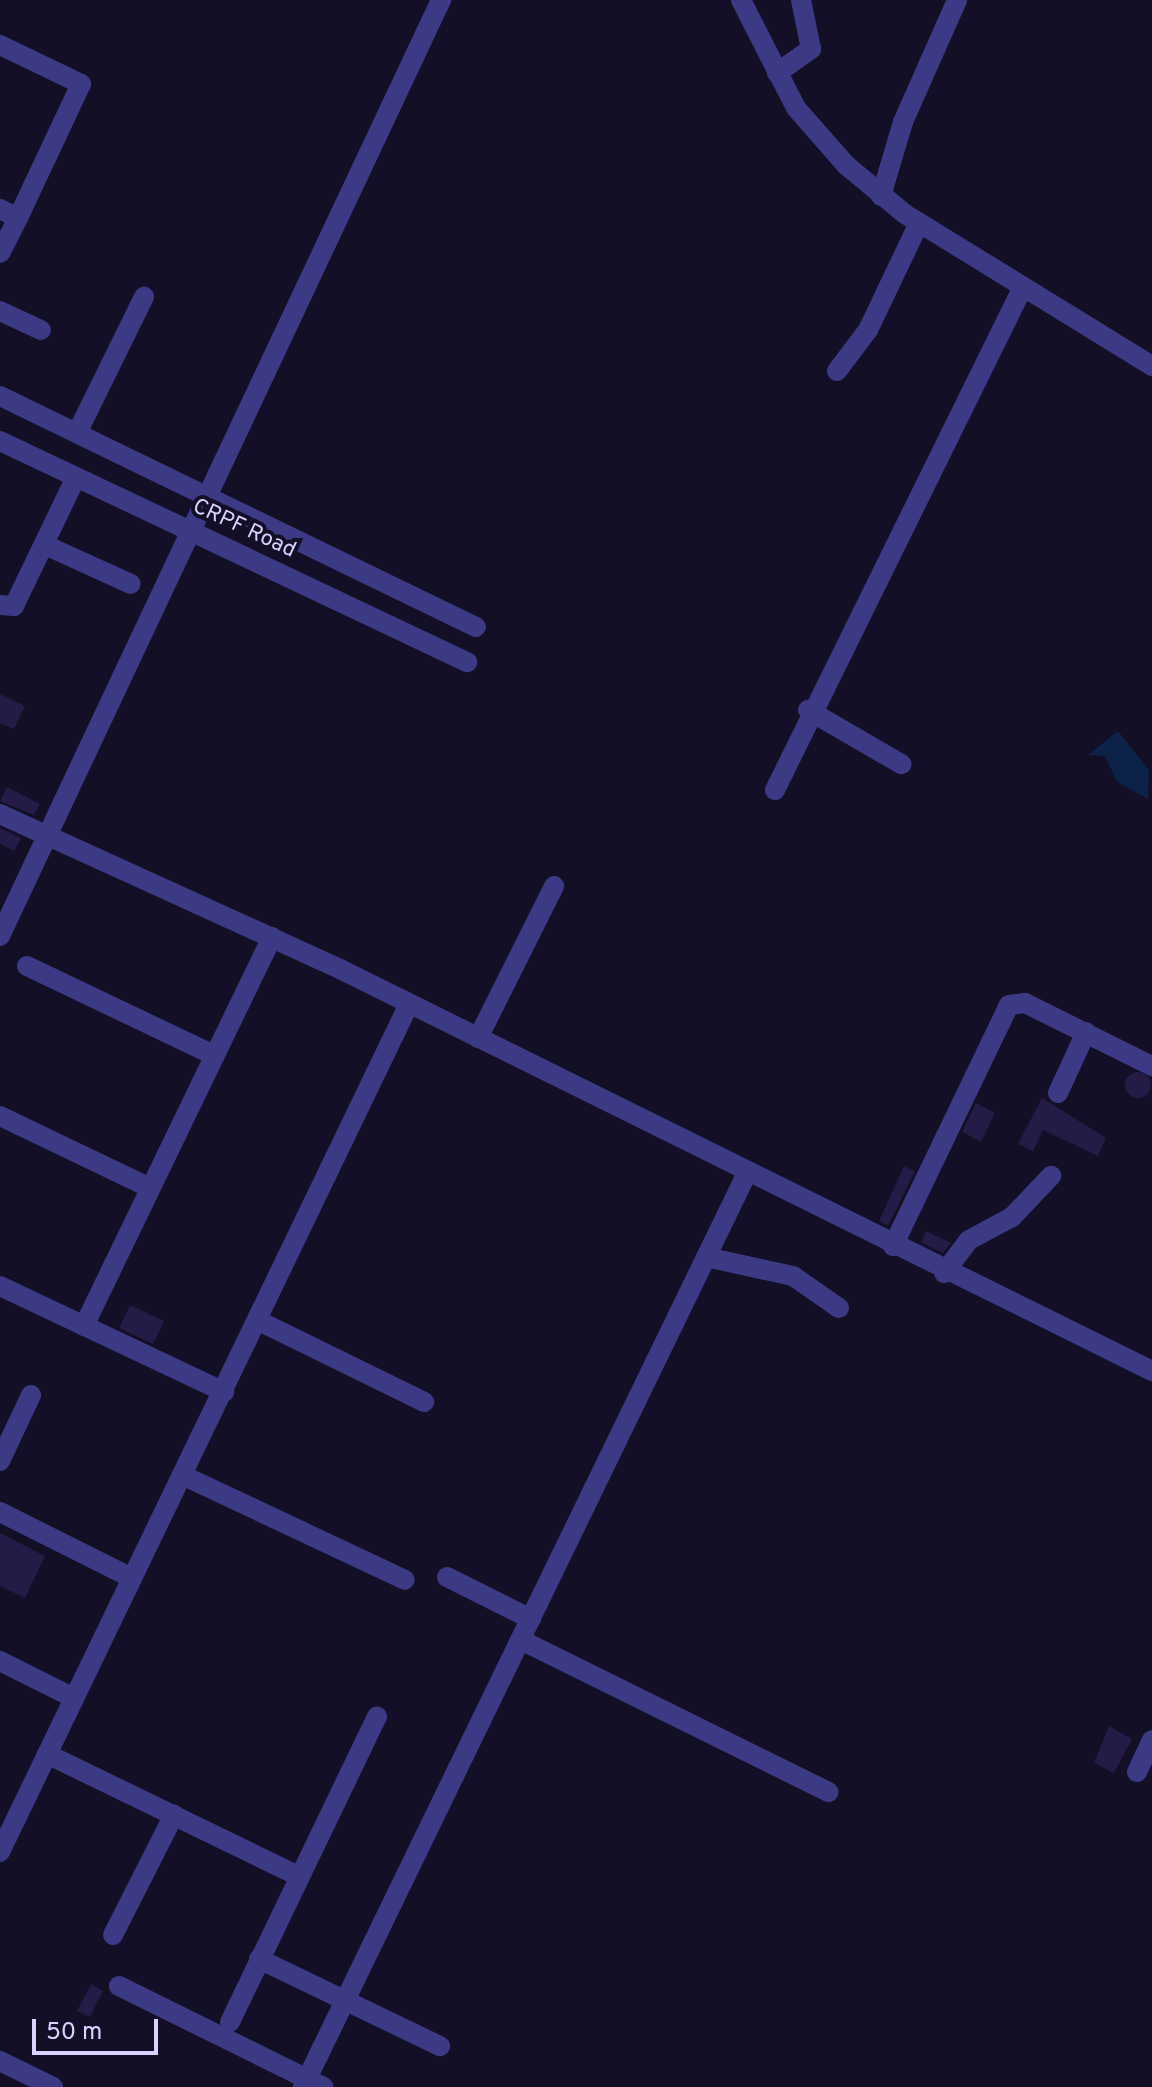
<!DOCTYPE html>
<style>
body{margin:0}
#map{position:relative;width:1152px;height:2087px;overflow:hidden;background:#130f26;font-family:Overpass,sans-serif}
div>[style]{position:absolute}
.water>*{inset:0;background:#0c2248}
.building>*{inset:0;background:#241b47}
.round{border-radius:50%}
.minor>*{height:20px;margin:-10px;padding:0 10px;transform-origin:10px;border-radius:10px;background:#3d3a85}
span{translate:-50% -50%;white-space:nowrap;text-align:center;line-height:1.15;-webkit-text-stroke:8px #130f26;paint-order:stroke}
.street-label{font-size:22px;color:#d9d4ff}
.scale{position:absolute;left:32px;top:2019px;width:126px;height:36px;box-sizing:border-box;border:4px solid #d9d4ff;border-top:0;padding-left:10px;font-size:24px;line-height:28px;white-space:nowrap;color:#d9d4ff;-webkit-text-stroke:6px #130f26;paint-order:stroke}
</style>
<div id="map">
<div class="water">
<i style="clip-path:polygon(1118px 731px,1149px 770px,1148px 799px,1117px 782px,1105px 756px,1088px 755px)"></i>
</div>
<div class="building">
<i style="clip-path:polygon(0 694px,25px 706px,14px 729px,0 723px)"></i>
<i style="clip-path:polygon(7px 787px,40px 804px,34px 815px,0 801px)"></i>
<i style="clip-path:polygon(0 828px,21px 838px,14px 851px,0 844px)"></i>
<i class="round" style="left:1125px;top:1072px;width:26px;height:26px"></i>
<i style="clip-path:polygon(1042px 1098px,1106px 1138px,1098px 1156px,1043px 1130px,1033px 1151px,1018px 1144px)"></i>
<i style="clip-path:polygon(976px 1103px,995px 1113px,981px 1142px,962px 1132px)"></i>
<i style="clip-path:polygon(904px 1166px,915px 1171px,888px 1226px,879px 1221px)"></i>
<i style="clip-path:polygon(926px 1231px,951px 1243px,943px 1253px,921px 1242px)"></i>
<i style="clip-path:polygon(130px 1305px,164px 1321px,153px 1344px,119px 1328px)"></i>
<i style="clip-path:polygon(0 1533px,45px 1556px,25px 1598px,0 1586px)"></i>
<i style="clip-path:polygon(1109px 1726px,1132px 1739px,1114px 1773px,1094px 1763px)"></i>
<i style="clip-path:polygon(91px 1984px,103px 1991px,90px 2017px,77px 2011px)"></i>
</div>
<div class="minor">
<i style="left:741px;top:0;width:121px;rotate:63deg"></i>
<i style="left:796px;top:108px;width:76px;rotate:48.7deg"></i>
<i style="left:846px;top:165px;width:77px;rotate:39.7deg"></i>
<i style="left:905px;top:214px;width:290px;rotate:31.6deg"></i>
<i style="left:0;top:45px;width:90px;rotate:25.7deg"></i>
<i style="left:81px;top:84px;width:148px;rotate:115.2deg"></i>
<i style="left:777px;top:73px;width:42px;rotate:-35.2deg"></i>
<i style="left:811px;top:49px;width:50px;rotate:-101.5deg"></i>
<i style="left:881px;top:196px;width:77px;rotate:-73.4deg"></i>
<i style="left:903px;top:122px;width:133px;rotate:-66.1deg"></i>
<i style="left:0;top:209px;width:20px;rotate:27deg"></i>
<i style="left:18px;top:218px;width:39px;rotate:117deg"></i>
<i style="left:0;top:311px;width:45px;rotate:24.9deg"></i>
<i style="left:837px;top:371px;width:51px;rotate:-52.9deg"></i>
<i style="left:868px;top:330px;width:119px;rotate:-64.5deg"></i>
<i style="left:0;top:396px;width:529px;rotate:25.89deg"></i>
<i style="left:77px;top:433px;width:152px;rotate:-63.8deg"></i>
<i style="left:0;top:441px;width:517px;rotate:25.33deg"></i>
<i style="left:45px;top:545px;width:94px;rotate:24.4deg"></i>
<i style="left:0;top:605px;width:14px;rotate:4deg"></i>
<i style="left:14px;top:606px;width:143px;rotate:-64.3deg"></i>
<i style="left:808px;top:710px;width:108px;rotate:30.1deg"></i>
<i style="left:775px;top:790px;width:559px;rotate:-63.76deg"></i>
<i style="left:0;top:814px;width:374px;rotate:24.5deg"></i>
<i style="left:340px;top:969px;width:906px;rotate:26.34deg"></i>
<i style="left:0;top:936px;width:1035px;rotate:-64.77deg"></i>
<i style="left:27px;top:966px;width:207px;rotate:25.5deg"></i>
<i style="left:478px;top:1038px;width:170px;rotate:-63.4deg"></i>
<i style="left:1058px;top:1093px;width:67px;rotate:-65.3deg"></i>
<i style="left:0;top:1116px;width:166px;rotate:25.6deg"></i>
<i style="left:893px;top:1246px;width:267px;rotate:-64.3deg"></i>
<i style="left:1009px;top:1005px;width:16px;rotate:-7deg"></i>
<i style="left:1025px;top:1003px;width:142px;rotate:26.4deg"></i>
<i style="left:706px;top:1257px;width:89px;rotate:12.3deg"></i>
<i style="left:793px;top:1276px;width:56px;rotate:34.8deg"></i>
<i style="left:944px;top:1273px;width:41px;rotate:-52.9deg"></i>
<i style="left:969px;top:1240px;width:49px;rotate:-28.1deg"></i>
<i style="left:1012px;top:1217px;width:57px;rotate:-46.4deg"></i>
<i style="left:0;top:1286px;width:248px;rotate:25.3deg"></i>
<i style="left:259px;top:1321px;width:184px;rotate:26.1deg"></i>
<i style="left:84px;top:1326px;width:432px;rotate:-64.2deg"></i>
<i style="left:0;top:1461px;width:73px;rotate:-64.8deg"></i>
<i style="left:182px;top:1475px;width:246px;rotate:25.2deg"></i>
<i style="left:0;top:1512px;width:148px;rotate:26.6deg"></i>
<i style="left:447px;top:1577px;width:94px;rotate:26.6deg"></i>
<i style="left:521px;top:1640px;width:343px;rotate:26.3deg"></i>
<i style="left:0;top:1661px;width:83px;rotate:26.6deg"></i>
<i style="left:47px;top:1754px;width:279px;rotate:25.9deg"></i>
<i style="left:1137px;top:1772px;width:35px;rotate:-65deg"></i>
<i style="left:0;top:1852px;width:941px;rotate:-64.25deg"></i>
<i style="left:113px;top:1935px;width:135px;rotate:-63.1deg"></i>
<i style="left:259px;top:1959px;width:201px;rotate:25.7deg"></i>
<i style="left:119px;top:1986px;width:228px;rotate:26.3deg"></i>
<i style="left:230px;top:2022px;width:339px;rotate:-64.3deg"></i>
<i style="left:0;top:2061px;width:59px;rotate:26.1deg"></i>
<i style="left:303px;top:2087px;width:1016px;rotate:-64.09deg"></i>
</div>
<div class="street-label">
<span style="left:244px;top:529px;rotate:25deg">CRPF Road</span>
</div>
<div class="scale">50 m</div>
</div>
